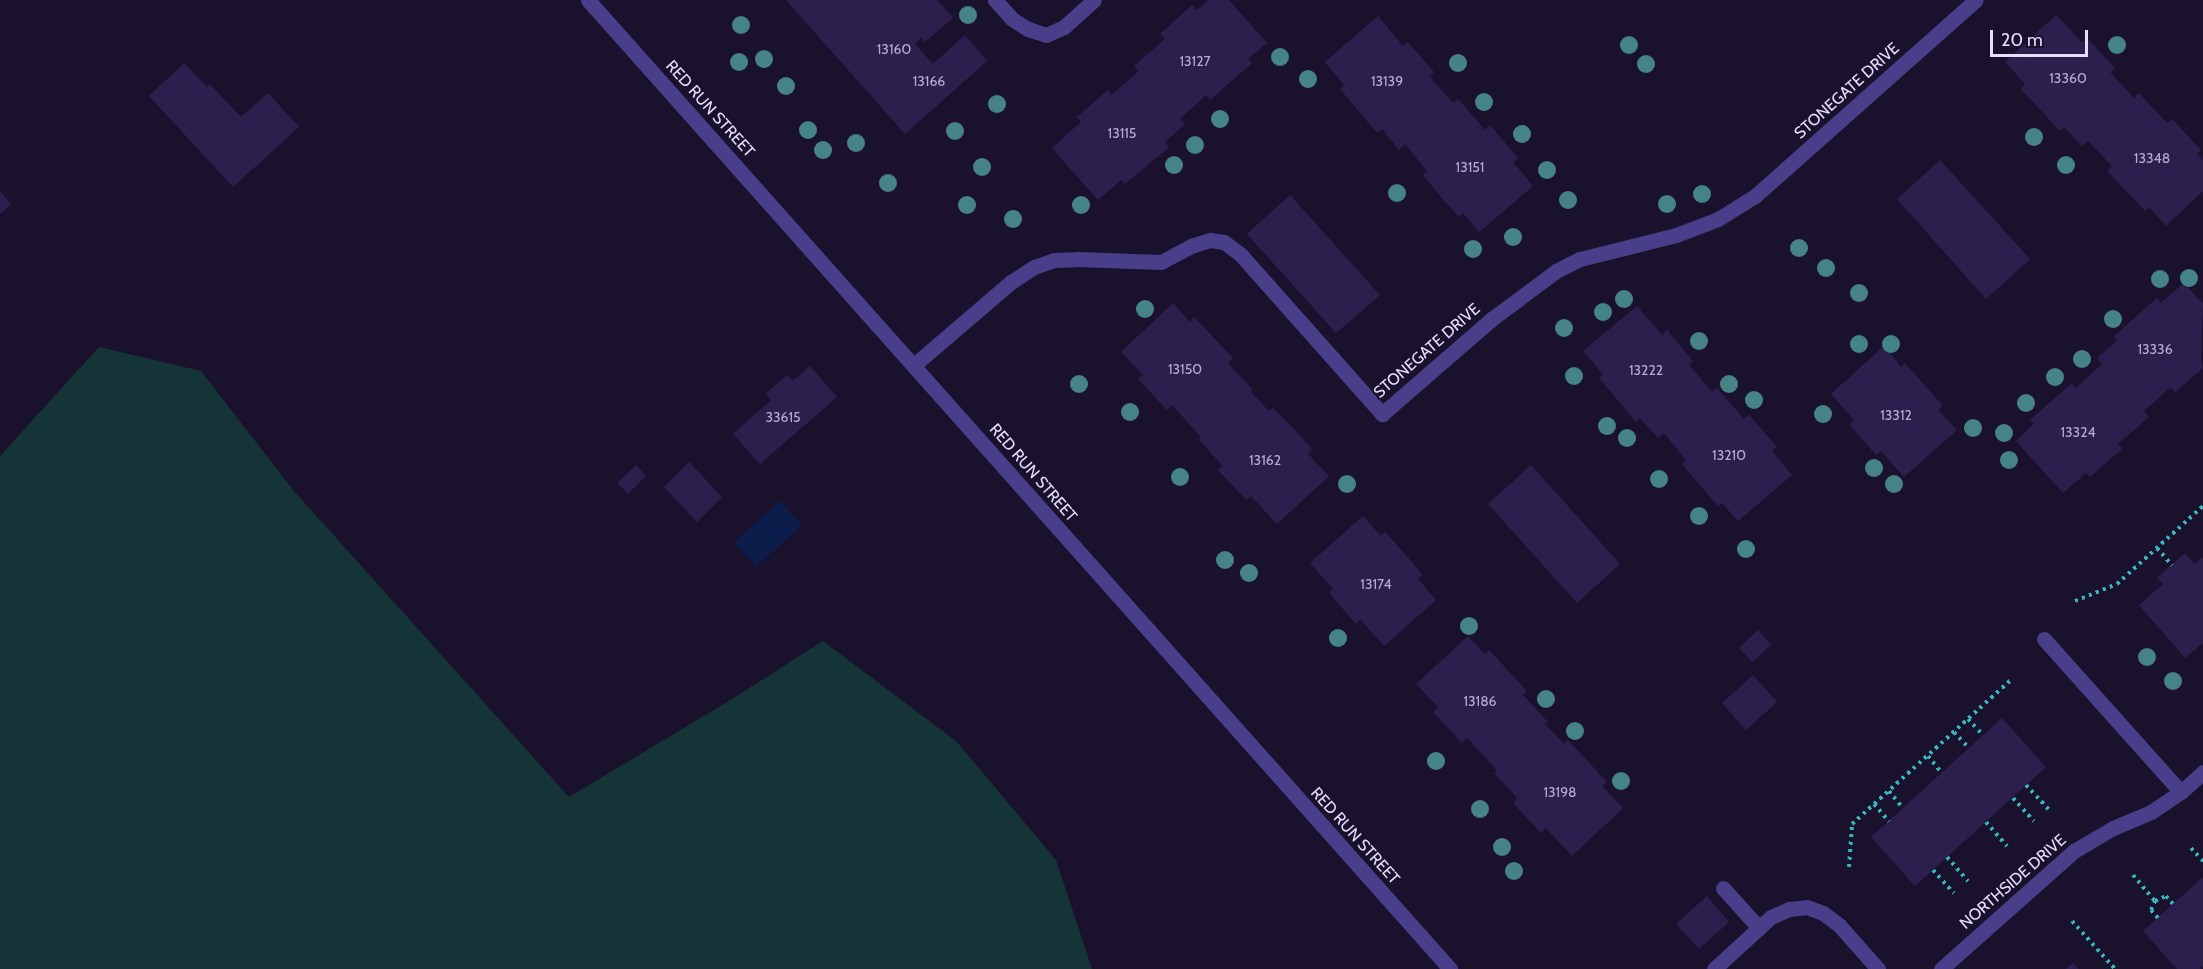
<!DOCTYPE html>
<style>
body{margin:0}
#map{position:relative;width:2203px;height:969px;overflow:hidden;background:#1a122d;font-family:Cabin,sans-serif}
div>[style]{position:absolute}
.green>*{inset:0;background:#153437}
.water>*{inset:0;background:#0c1d4b}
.building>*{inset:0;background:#2d1f4d}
.path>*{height:4px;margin-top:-2px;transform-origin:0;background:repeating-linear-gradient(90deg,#34b7bd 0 3px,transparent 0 7.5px)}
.lane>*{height:15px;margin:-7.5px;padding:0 7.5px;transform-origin:7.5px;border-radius:7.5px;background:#493e8a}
.street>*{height:15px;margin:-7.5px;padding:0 7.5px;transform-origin:7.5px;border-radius:7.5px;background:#493e8a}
.trees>*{width:18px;height:18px;margin:-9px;border-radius:50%;background:#468386}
span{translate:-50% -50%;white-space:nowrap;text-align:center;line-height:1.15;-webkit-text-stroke:4.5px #1a122d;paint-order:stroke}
.number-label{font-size:14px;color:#b8aed2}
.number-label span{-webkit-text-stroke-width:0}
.street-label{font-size:16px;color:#e6defe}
.scale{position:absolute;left:1990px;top:30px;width:98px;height:27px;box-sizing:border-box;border:3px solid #e6defe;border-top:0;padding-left:8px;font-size:18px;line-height:21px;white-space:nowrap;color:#e6defe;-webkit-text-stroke:4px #1a122d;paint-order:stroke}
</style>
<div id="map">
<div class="green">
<i style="clip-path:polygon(99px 347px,201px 371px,293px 490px,569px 797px,732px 699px,823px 641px,957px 742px,1056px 860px,1092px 969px,0 969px,0 456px)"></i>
</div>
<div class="water">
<i style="clip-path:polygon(780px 501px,802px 525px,756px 567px,734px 542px)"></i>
</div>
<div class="building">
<i style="clip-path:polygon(786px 0,937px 0,953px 18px,925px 42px,921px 38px,915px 44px,933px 64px,965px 35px,987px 61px,905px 134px)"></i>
<i style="clip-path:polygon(1208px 0,1229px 0,1267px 43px,1248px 59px,1252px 63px,1210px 100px,1206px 95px,1180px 119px,1185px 124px,1165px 142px,1169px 147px,1125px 184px,1121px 180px,1098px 200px,1052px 148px,1081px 122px,1077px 117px,1108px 90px,1111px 95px,1138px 72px,1134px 66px,1165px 39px,1160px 34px,1192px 5px,1197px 10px)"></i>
<i style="clip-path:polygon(2056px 15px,2082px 42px,2087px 38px,2115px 68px,2110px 72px,2134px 98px,2139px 93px,2167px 123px,2172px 119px,2201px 150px,2197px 154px,2203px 161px,2203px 191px,2166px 226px,2149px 207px,2145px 211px,2107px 171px,2112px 166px,2088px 141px,2082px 146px,2064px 127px,2060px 131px,2021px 89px,2025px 84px,2005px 62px)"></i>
<i style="clip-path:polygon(1378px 16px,1403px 46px,1408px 42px,1434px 72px,1430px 77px,1453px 103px,1458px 99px,1485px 130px,1490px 125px,1518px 158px,1513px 162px,1533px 186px,1479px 232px,1463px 213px,1459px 217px,1441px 197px,1423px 175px,1427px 171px,1405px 144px,1399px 150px,1382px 129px,1377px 133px,1340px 89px,1344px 85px,1325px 62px)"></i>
<i style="clip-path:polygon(184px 63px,207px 87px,210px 84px,241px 117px,268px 93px,299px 127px,233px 187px,149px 96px)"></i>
<i style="clip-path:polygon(1940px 160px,2030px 259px,1986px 299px,1897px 199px)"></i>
<i style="clip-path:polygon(0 191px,11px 204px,0 214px)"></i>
<i style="clip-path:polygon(1290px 195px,1380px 295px,1336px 333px,1247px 234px)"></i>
<i style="clip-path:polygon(2184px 283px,2203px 304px,2201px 360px,2203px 368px,2175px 392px,2171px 387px,2144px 411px,2149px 417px,2118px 444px,2122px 449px,2090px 477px,2086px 473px,2063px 493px,2016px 441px,2034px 424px,2030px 420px,2072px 383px,2076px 388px,2102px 364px,2097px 358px,2117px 341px,2114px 336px,2157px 298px,2161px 303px)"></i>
<i style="clip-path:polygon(1173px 303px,1190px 322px,1194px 317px,1233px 358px,1228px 363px,1253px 390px,1251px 392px,1269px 411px,1273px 408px,1295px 430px,1312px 449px,1308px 454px,1329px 476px,1277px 524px,1251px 496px,1246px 500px,1218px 470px,1223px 466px,1199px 440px,1201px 437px,1172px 405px,1167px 410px,1138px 379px,1143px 375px,1121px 352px)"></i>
<i style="clip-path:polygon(1637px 306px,1662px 335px,1667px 330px,1693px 361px,1689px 365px,1712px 392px,1717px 388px,1744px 419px,1749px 415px,1777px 447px,1772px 451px,1792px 475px,1738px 521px,1722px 503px,1718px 506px,1698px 483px,1682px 464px,1686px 460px,1664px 433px,1658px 438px,1640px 418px,1636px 422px,1599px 378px,1603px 374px,1583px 351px)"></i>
<i style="clip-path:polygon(1884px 346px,1901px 367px,1905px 363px,1943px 406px,1938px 410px,1957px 430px,1904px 477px,1881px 451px,1876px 455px,1849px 424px,1854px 420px,1831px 394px)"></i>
<i style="clip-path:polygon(810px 366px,837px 397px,760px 464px,733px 434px,771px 400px,766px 393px,787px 375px,793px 381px)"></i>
<i style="clip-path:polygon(689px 462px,722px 497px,697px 522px,664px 487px)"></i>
<i style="clip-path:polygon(636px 465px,646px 476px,628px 494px,617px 483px)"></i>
<i style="clip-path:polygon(1531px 465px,1620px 564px,1577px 603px,1488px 504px)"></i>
<i style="clip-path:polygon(1363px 516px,1381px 536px,1385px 532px,1405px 554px,1423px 575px,1418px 579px,1436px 600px,1384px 646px,1360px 619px,1356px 624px,1329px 593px,1333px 589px,1310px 563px)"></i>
<i style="clip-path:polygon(2185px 553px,2194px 564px,2203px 557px,2203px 643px,2185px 658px,2139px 605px,2163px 584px,2157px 578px)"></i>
<i style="clip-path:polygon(1758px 630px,1771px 645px,1752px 662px,1739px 648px)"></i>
<i style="clip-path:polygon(1468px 636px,1485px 654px,1489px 650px,1527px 691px,1523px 695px,1548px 722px,1545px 724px,1564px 744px,1568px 740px,1607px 782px,1602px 786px,1623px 808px,1572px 856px,1546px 828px,1541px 833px,1513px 803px,1517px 798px,1494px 773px,1497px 770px,1467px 738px,1462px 743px,1433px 712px,1438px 707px,1416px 684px)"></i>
<i style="clip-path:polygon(1753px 675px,1777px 702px,1746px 730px,1722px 703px)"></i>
<i style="clip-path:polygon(2002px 718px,2046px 767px,1915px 886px,1871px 837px)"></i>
<i style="clip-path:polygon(2203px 877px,2203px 966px,2200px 969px,2177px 969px,2143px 931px)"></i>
<i style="clip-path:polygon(1707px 896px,1729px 922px,1699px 949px,1676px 924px)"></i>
<i style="clip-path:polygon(2073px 963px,2079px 969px,2066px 969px)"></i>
</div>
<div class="path">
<i style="left:2157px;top:548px;width:23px;rotate:49deg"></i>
<i style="left:2075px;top:601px;width:45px;rotate:-22deg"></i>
<i style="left:2117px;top:584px;width:116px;rotate:-42.2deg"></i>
<i style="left:1968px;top:719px;width:22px;rotate:47deg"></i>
<i style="left:1954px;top:732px;width:22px;rotate:47deg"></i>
<i style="left:1928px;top:756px;width:22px;rotate:51deg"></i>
<i style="left:2026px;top:785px;width:33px;rotate:47deg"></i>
<i style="left:1889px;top:791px;width:22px;rotate:51deg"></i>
<i style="left:2013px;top:798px;width:31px;rotate:48deg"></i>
<i style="left:1874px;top:804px;width:23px;rotate:49deg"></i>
<i style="left:1986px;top:822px;width:32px;rotate:49deg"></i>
<i style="left:2191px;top:848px;width:18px;rotate:47deg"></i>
<i style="left:1947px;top:857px;width:32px;rotate:49deg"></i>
<i style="left:1849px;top:867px;width:43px;rotate:-86deg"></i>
<i style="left:1852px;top:824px;width:215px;rotate:-42.2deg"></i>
<i style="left:1933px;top:870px;width:31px;rotate:48deg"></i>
<i style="left:2133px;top:875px;width:34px;rotate:50deg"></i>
<i style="left:2158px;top:918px;width:11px;rotate:-131deg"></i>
<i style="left:2151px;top:910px;width:10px;rotate:-66deg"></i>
<i style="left:2155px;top:901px;width:12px;rotate:-24deg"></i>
<i style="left:2166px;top:896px;width:11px;rotate:49deg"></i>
<i style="left:2072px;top:921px;width:64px;rotate:48.1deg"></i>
</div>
<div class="lane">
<i style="left:2044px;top:639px;width:205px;rotate:48.2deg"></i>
<i style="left:1723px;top:888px;width:54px;rotate:48deg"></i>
<i style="left:1714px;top:969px;width:77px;rotate:-42.4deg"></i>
<i style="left:1771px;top:917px;width:20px;rotate:-24deg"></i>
<i style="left:1789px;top:909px;width:18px;rotate:-6deg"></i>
<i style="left:1807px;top:907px;width:17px;rotate:21deg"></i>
<i style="left:1823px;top:913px;width:20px;rotate:37deg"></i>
<i style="left:1839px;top:925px;width:59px;rotate:48.4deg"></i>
</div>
<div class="street">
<i style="left:588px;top:0;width:1297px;rotate:48.34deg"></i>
<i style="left:995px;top:0;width:25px;rotate:48deg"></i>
<i style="left:1012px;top:19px;width:19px;rotate:32deg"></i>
<i style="left:1028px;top:29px;width:19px;rotate:18deg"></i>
<i style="left:1046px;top:35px;width:20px;rotate:-24deg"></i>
<i style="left:1064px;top:27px;width:40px;rotate:-42deg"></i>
<i style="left:914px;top:365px;width:128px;rotate:-40.6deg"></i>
<i style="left:1011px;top:282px;width:27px;rotate:-33deg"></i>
<i style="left:1034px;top:267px;width:21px;rotate:-19deg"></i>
<i style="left:1054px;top:260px;width:23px;rotate:-2deg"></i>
<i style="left:1077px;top:259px;width:84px;rotate:2deg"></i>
<i style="left:1161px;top:262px;width:34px;rotate:-28deg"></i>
<i style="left:1191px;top:246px;width:20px;rotate:-18deg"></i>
<i style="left:1210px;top:240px;width:14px;rotate:8deg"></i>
<i style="left:1224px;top:242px;width:21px;rotate:37deg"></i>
<i style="left:1241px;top:255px;width:213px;rotate:48.4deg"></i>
<i style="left:1382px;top:414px;width:147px;rotate:-40.9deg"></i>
<i style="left:1493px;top:318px;width:79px;rotate:-36.7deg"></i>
<i style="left:1556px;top:271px;width:27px;rotate:-27deg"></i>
<i style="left:1580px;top:259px;width:99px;rotate:-14deg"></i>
<i style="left:1676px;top:235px;width:45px;rotate:-20.9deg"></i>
<i style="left:1718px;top:219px;width:44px;rotate:-31.9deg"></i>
<i style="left:1755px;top:196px;width:295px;rotate:-41.6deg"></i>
<i style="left:1941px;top:969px;width:178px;rotate:-41.6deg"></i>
<i style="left:2074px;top:851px;width:45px;rotate:-30.5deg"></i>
<i style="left:2113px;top:828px;width:41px;rotate:-22.8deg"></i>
<i style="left:2151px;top:812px;width:36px;rotate:-34deg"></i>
<i style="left:2181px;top:792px;width:30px;rotate:-42deg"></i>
</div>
<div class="trees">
<i style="left:968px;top:15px"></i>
<i style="left:741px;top:25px"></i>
<i style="left:1629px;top:45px"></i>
<i style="left:2117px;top:45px"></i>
<i style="left:1280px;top:57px"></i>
<i style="left:764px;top:59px"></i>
<i style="left:739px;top:62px"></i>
<i style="left:1458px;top:63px"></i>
<i style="left:1646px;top:64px"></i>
<i style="left:1308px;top:79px"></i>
<i style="left:786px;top:86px"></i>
<i style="left:1484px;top:102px"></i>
<i style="left:997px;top:104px"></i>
<i style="left:1220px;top:119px"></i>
<i style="left:808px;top:130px"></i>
<i style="left:955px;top:131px"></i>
<i style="left:1522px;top:134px"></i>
<i style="left:2034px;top:137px"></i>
<i style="left:856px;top:143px"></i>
<i style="left:1195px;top:145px"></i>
<i style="left:823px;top:150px"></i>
<i style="left:1174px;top:165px"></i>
<i style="left:2066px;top:165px"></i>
<i style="left:982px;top:167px"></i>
<i style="left:1547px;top:170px"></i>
<i style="left:888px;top:183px"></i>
<i style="left:1397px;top:193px"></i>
<i style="left:1702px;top:194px"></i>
<i style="left:1568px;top:200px"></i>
<i style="left:1667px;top:204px"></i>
<i style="left:967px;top:205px"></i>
<i style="left:1081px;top:205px"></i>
<i style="left:1013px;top:219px"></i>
<i style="left:1513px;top:237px"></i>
<i style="left:1799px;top:248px"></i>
<i style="left:1473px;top:249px"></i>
<i style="left:1826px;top:268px"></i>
<i style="left:2189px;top:278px"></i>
<i style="left:2160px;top:279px"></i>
<i style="left:1859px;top:293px"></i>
<i style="left:1624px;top:299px"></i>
<i style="left:1145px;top:309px"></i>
<i style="left:1603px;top:312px"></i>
<i style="left:2113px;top:319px"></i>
<i style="left:1564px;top:328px"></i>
<i style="left:1699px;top:341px"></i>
<i style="left:1859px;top:344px"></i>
<i style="left:1891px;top:344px"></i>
<i style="left:2082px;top:359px"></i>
<i style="left:1574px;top:376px"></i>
<i style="left:2055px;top:377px"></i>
<i style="left:1079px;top:384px"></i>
<i style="left:1729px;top:384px"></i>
<i style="left:1754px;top:400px"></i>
<i style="left:2026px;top:403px"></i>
<i style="left:1130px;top:412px"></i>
<i style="left:1823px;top:414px"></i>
<i style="left:1607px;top:426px"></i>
<i style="left:1973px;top:428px"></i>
<i style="left:2004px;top:433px"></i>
<i style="left:1627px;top:438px"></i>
<i style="left:2009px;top:460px"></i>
<i style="left:1874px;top:468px"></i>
<i style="left:1180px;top:477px"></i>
<i style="left:1659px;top:479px"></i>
<i style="left:1347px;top:484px"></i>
<i style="left:1894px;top:484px"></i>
<i style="left:1699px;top:516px"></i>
<i style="left:1746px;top:549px"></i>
<i style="left:1225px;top:560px"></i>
<i style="left:1249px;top:573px"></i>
<i style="left:1469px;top:626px"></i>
<i style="left:1338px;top:638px"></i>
<i style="left:2147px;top:657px"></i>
<i style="left:2173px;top:681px"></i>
<i style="left:1546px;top:699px"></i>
<i style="left:1575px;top:731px"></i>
<i style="left:1436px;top:761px"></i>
<i style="left:1621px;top:781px"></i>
<i style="left:1480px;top:809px"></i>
<i style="left:1502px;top:847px"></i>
<i style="left:1514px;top:871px"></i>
</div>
<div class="number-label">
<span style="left:894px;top:49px">13160</span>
<span style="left:1195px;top:61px">13127</span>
<span style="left:2068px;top:78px">13360</span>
<span style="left:929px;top:81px">13166</span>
<span style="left:1387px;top:81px">13139</span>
<span style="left:1122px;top:133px">13115</span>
<span style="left:2152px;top:158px">13348</span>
<span style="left:1470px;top:167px">13151</span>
<span style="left:2155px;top:349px">13336</span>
<span style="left:1185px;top:369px">13150</span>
<span style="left:1646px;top:370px">13222</span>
<span style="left:1896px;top:415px">13312</span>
<span style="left:783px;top:417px">33615</span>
<span style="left:2078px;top:432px">13324</span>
<span style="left:1729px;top:455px">13210</span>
<span style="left:1265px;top:460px">13162</span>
<span style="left:1376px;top:584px">13174</span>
<span style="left:1480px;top:701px">13186</span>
<span style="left:1560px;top:792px">13198</span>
</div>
<div class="street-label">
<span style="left:1847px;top:91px;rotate:-42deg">STONEGATE DRIVE</span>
<span style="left:710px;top:109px;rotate:48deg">RED RUN STREET</span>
<span style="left:1427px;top:351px;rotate:-41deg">STONEGATE DRIVE</span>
<span style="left:1033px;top:473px;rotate:49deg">RED RUN STREET</span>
<span style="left:1355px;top:836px;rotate:48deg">RED RUN STREET</span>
<span style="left:2013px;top:882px;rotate:-41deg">NORTHSIDE DRIVE</span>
</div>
<div class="scale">20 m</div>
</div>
